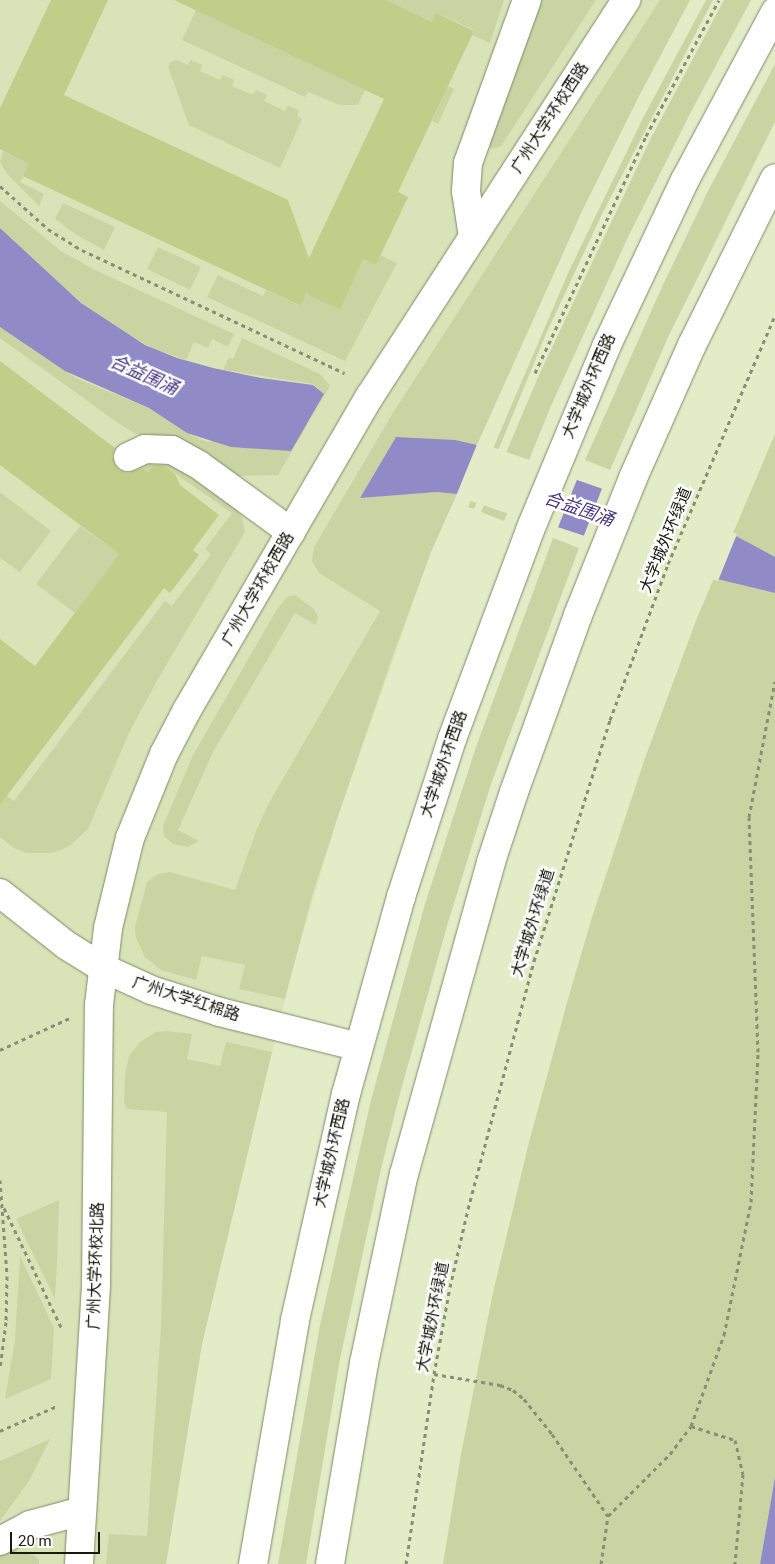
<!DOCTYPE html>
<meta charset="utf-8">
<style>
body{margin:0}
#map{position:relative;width:775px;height:1564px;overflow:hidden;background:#e3ebc7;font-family:Roboto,"Noto Sans SC",sans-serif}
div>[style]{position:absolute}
.built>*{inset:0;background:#dae3b7}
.green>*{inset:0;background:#cad4a3}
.water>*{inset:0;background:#908ac7}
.pier>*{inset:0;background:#e3ebc7}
.building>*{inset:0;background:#c1ce8a}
.path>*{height:3px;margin-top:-1.5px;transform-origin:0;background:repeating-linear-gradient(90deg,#898e74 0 4px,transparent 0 8px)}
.roads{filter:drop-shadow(0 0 1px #818867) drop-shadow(0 0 1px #818867)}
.minor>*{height:28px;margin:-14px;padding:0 14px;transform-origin:14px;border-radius:14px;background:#fff}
.major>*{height:28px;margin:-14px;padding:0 14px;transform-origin:14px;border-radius:14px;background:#fff}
span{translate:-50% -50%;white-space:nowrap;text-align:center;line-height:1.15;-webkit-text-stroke:5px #fff;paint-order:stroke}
.street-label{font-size:16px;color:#181a0d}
.water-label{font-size:18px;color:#463882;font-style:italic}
.scale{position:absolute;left:10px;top:1532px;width:90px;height:22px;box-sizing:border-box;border:2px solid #181a0d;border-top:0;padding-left:6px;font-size:15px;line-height:18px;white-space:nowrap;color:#181a0d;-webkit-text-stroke:4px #fff;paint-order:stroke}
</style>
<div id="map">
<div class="built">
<i style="clip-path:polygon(0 0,690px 0,639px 96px,582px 211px,515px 356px,431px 552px,338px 816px,294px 963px,221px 1261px,202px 1344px,166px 1564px,0 1564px)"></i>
</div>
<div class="green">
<i style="clip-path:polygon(386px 0,504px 0,490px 43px,472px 35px,474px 30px,437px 13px,432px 22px)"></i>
<i style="clip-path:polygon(535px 0,596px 0,501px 146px,492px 149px,486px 142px)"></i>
<i style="clip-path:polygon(660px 0,690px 0,639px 96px,582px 211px,477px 445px,444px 440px,360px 498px,437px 492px,457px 494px,431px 552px,393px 655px,338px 816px,312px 896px,285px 999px,239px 989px,245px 965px,202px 956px,196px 980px,161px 970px,145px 957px,136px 938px,135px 927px,147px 882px,158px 874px,170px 872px,235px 890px,256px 831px,269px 803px,380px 611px,319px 573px,312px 561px,314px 547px,394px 411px)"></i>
<i style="clip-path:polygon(706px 0,713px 0,603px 212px,546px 334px,474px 509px,468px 507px,569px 271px,643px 118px)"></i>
<i style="clip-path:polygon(724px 0,751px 0,692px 110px,628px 237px,551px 406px,504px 521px,481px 512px,539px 375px,651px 138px)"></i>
<i style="clip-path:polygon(196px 10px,365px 90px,358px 105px,340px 105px,308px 92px,305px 97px,182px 40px)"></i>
<i style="clip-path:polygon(177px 60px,188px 65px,191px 60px,202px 65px,200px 71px,220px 80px,223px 75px,234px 80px,232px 86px,253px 95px,256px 90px,267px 95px,264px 101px,285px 111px,288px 106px,299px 110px,297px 116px,302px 119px,280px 168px,189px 125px,168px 67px,171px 62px)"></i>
<i style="clip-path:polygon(775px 64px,775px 122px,669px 335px,610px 470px,585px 460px,662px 287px,708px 191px)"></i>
<i style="clip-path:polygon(448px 86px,454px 89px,438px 124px,432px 121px)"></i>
<i style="clip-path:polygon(3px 151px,31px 165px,20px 182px,44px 194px,39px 206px,7px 174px,0 162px)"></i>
<i style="clip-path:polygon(0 201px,61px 251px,93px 269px,234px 334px,228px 347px,212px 339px,208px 348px,194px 342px,186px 360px,152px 348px,115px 327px,76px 299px,0 228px)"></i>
<i style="clip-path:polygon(63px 203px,115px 227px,104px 250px,77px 235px,55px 219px)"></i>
<i style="clip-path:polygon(158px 247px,201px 267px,190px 290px,147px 269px)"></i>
<i style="clip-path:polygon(380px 255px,397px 263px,345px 361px,207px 297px,218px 275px,263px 296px,266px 290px,300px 306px,306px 294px,339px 309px,363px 259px,376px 265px)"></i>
<i style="clip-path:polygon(0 327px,78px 379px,149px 408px,187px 433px,207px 442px,309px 421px,324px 394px,313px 384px,223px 370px,229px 357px,233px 359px,242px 338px,320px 374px,330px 386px,278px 475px,238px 476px,158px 436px,136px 434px,115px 421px,0 338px)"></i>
<i style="clip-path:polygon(775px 434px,775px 1477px,760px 1564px,443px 1564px,461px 1454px,492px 1297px,529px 1142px,568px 999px,592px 917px,645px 758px,697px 618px)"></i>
<i style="clip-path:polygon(154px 460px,177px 466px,233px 505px,242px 517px,245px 532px,158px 679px,129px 733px,88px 829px,71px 845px,61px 850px,52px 853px,26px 853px,14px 848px,0 837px,0 791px,14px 801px,165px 601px,172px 606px,211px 554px,205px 549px,232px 513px,157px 461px,148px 472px,141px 467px,145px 463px)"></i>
<i style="clip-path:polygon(0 492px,51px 531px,20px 572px,0 558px)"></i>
<i style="clip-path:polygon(80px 526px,119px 554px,75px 613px,36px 584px)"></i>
<i style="clip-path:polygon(553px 538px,579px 548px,491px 784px,447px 926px,399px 1097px,381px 1169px,340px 1359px,306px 1564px,278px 1564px,320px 1325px,371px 1100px,425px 904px,476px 747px)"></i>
<i style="clip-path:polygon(295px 595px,314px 609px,318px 617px,316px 625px,295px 613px,214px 750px,178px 830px,199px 841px,188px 847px,173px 844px,164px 836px,163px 826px,193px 755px,277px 609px,287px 597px)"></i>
<i style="clip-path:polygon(166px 1031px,192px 1034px,187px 1059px,220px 1066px,226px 1042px,272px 1052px,202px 1344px,166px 1564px,106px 1564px,109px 1534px,147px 1536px,161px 1326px,167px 1112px,127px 1109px,124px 1103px,125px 1075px,129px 1056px,140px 1042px,156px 1032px)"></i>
<i style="clip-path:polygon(59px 1200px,57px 1262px,55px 1299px,16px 1219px)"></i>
<i style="clip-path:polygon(20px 1256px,54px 1328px,51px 1379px,5px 1399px,15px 1340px)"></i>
<i style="clip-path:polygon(50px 1439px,29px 1481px,0 1521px,0 1461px)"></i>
<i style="clip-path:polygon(14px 1551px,34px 1555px,39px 1560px,39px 1564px,0 1564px,0 1554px)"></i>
</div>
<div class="water">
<i style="clip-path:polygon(0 228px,81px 303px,145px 345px,177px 358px,213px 368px,261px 378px,313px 385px,324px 394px,291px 451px,231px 447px,187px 433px,149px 408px,65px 371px,0 327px)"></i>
<i style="clip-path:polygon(396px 437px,455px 440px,477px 445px,734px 535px,775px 557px,775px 593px,713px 578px,457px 494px,437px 492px,360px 498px)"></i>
<i style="clip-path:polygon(775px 1477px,775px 1564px,760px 1564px)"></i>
</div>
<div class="pier">
<i style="clip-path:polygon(478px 442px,578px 477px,557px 530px,456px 496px)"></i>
<i style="clip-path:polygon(603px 486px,737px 534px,718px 581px,583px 538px)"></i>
</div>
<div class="building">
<i style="clip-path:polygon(51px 0,108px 0,64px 95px,288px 200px,309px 258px,384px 99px,174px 0,386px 0,432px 22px,436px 13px,474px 31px,398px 192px,408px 197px,376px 265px,363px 259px,340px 310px,306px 294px,301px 306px,23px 176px,29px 164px,0 149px,0 108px)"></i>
<i style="clip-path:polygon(0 361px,115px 448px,112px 456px,114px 463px,119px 470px,127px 473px,142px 468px,148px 472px,153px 465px,163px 465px,175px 474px,180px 485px,219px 515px,193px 550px,199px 555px,170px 593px,164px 588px,0 805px,0 639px,35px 666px,119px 554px,0 465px)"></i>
</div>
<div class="path">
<i style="left:0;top:186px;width:64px;rotate:41.9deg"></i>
<i style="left:48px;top:229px;width:40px;rotate:32deg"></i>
<i style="left:82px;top:250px;width:290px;rotate:25.1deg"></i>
<i style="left:535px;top:373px;width:262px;rotate:-64.9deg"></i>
<i style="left:646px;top:136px;width:154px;rotate:-61.8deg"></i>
<i style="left:0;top:1050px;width:77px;rotate:-24.6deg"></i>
<i style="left:0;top:1180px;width:96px;rotate:85.8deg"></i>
<i style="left:7px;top:1276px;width:46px;rotate:91.2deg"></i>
<i style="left:6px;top:1322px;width:46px;rotate:97.4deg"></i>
<i style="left:4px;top:1208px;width:132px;rotate:64.4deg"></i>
<i style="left:434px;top:1374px;width:67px;rotate:9.5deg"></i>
<i style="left:500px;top:1385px;width:14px;rotate:21deg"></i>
<i style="left:513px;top:1390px;width:14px;rotate:39deg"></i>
<i style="left:524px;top:1399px;width:45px;rotate:51.3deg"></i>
<i style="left:552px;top:1434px;width:99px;rotate:55.7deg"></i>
<i style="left:691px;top:1426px;width:46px;rotate:17.7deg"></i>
<i style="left:735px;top:1440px;width:35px;rotate:77deg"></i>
<i style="left:743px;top:1474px;width:90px;rotate:95.1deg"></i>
<i style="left:0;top:1431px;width:62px;rotate:-23.7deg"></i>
<i style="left:406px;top:1564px;width:192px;rotate:-81.6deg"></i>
<i style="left:434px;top:1374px;width:88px;rotate:-79.6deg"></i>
<i style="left:450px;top:1287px;width:80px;rotate:-77deg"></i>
<i style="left:468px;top:1209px;width:257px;rotate:-75.1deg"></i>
<i style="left:534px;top:961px;width:253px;rotate:-72.5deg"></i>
<i style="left:610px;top:720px;width:166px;rotate:-69.6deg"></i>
<i style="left:668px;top:564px;width:270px;rotate:-66.7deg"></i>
<i style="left:601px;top:1564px;width:49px;rotate:-81.7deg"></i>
<i style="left:608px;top:1516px;width:88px;rotate:-45deg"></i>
<i style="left:670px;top:1454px;width:35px;rotate:-53deg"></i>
<i style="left:691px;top:1426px;width:97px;rotate:-70.1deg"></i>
<i style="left:724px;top:1335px;width:136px;rotate:-78.5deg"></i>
<i style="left:751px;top:1202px;width:150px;rotate:-87.3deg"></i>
<i style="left:758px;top:1052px;width:235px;rotate:-92.2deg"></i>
<i style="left:749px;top:817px;width:138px;rotate:-79.2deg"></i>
</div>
<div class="roads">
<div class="minor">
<i style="left:473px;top:237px;width:47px;rotate:-98.7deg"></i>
<i style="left:466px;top:191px;width:28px;rotate:-86deg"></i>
<i style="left:468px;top:163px;width:173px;rotate:-70.1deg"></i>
<i style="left:128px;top:457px;width:19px;rotate:-25deg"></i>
<i style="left:145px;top:449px;width:27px;rotate:2deg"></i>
<i style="left:172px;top:450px;width:31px;rotate:29deg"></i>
<i style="left:199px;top:465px;width:114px;rotate:36.1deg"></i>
<i style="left:0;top:893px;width:84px;rotate:38.2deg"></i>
<i style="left:66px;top:945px;width:44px;rotate:31.9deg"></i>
<i style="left:103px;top:968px;width:53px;rotate:24.6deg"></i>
<i style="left:151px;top:990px;width:72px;rotate:17.7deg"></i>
<i style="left:220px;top:1012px;width:143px;rotate:14.1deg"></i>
<i style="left:0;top:1541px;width:34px;rotate:-28deg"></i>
<i style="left:30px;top:1525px;width:54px;rotate:-15.1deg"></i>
<i style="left:79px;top:1564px;width:282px;rotate:-86.5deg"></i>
<i style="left:96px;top:1283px;width:278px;rotate:-89.4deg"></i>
<i style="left:99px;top:1005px;width:78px;rotate:-83.3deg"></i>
<i style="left:108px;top:928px;width:93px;rotate:-76.3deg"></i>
<i style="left:130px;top:838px;width:91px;rotate:-68deg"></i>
<i style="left:164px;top:754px;width:50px;rotate:-62.4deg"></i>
<i style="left:187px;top:710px;width:363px;rotate:-59.8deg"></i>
<i style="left:370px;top:396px;width:472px;rotate:-57.1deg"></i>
</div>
<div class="major">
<i style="left:253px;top:1564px;width:248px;rotate:-80.2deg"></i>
<i style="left:295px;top:1320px;width:232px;rotate:-77.3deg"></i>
<i style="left:346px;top:1094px;width:205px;rotate:-74.4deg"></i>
<i style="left:401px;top:897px;width:166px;rotate:-72.1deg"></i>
<i style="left:452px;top:739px;width:223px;rotate:-69.5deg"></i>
<i style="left:530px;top:530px;width:198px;rotate:-67.4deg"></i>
<i style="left:606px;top:347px;width:185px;rotate:-64.7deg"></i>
<i style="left:685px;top:180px;width:191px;rotate:-61.8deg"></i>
<i style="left:330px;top:1564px;width:204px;rotate:-80.4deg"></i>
<i style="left:364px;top:1363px;width:193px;rotate:-78.1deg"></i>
<i style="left:404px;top:1174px;width:324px;rotate:-74.4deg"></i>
<i style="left:491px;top:862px;width:74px;rotate:-71.8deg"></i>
<i style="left:514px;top:792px;width:188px;rotate:-70.1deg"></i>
<i style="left:578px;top:615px;width:148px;rotate:-68.1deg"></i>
<i style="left:633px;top:478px;width:145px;rotate:-66.1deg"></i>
<i style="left:692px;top:345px;width:186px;rotate:-63.6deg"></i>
</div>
</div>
<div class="street-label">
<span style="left:550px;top:118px;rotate:-57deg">广州大学环校西路</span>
<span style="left:589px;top:386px;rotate:-67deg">大学城外环西路</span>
<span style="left:666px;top:540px;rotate:-68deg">大学城外环绿道</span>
<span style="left:258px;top:589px;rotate:-60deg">广州大学环校西路</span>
<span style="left:444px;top:764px;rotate:-71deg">大学城外环西路</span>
<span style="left:533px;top:923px;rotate:-73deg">大学城外环绿道</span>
<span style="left:186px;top:999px;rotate:18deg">广州大学红棉路</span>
<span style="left:332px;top:1153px;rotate:-77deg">大学城外环西路</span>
<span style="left:96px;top:1266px;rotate:-88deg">广州大学环校北路</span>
<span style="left:433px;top:1317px;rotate:-79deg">大学城外环绿道</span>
</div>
<div class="water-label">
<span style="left:144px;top:375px;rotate:24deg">合益围涌</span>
<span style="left:579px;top:509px;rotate:19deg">合益围涌</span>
</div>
<div class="scale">20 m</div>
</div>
